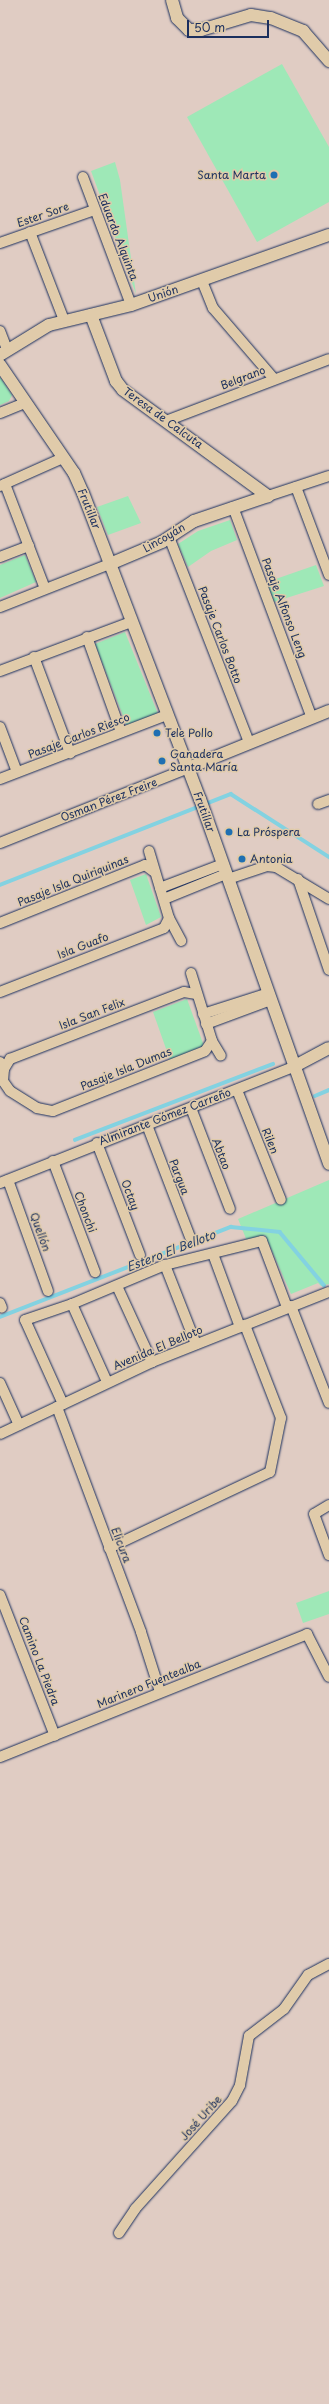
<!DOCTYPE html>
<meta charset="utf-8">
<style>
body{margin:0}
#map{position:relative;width:329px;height:2404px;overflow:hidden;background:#e0ccc3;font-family:"Playpen Sans",sans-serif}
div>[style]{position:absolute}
.green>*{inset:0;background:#9ee8b7}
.stream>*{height:3.5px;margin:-1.75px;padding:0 1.75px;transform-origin:1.75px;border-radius:1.75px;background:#83d2e1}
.roads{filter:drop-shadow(0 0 1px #1b2f5e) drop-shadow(0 0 1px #1b2f5e)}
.minor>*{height:10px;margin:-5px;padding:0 5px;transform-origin:5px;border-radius:5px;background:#e0cbaa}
.tertiary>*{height:12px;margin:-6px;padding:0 6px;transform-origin:6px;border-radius:6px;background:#e0cbaa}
.dots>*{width:11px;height:11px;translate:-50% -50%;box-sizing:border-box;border:2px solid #e0cbaa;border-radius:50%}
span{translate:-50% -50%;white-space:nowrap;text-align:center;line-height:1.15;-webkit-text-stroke:3px #e0cbaa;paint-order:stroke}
.poi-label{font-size:11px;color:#1b2f5e}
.right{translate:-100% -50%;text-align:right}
.left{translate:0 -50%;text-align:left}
.street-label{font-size:11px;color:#1b2f5e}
.water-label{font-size:12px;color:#253f6b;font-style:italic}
.scale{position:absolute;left:187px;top:20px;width:82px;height:18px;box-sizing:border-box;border:2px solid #1b2f5e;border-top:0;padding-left:5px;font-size:12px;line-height:14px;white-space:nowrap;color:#1b2f5e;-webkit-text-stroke:3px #e0cbaa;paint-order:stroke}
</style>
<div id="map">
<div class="green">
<i style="clip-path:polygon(282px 64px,329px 147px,329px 202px,257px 242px,187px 117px)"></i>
<i style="clip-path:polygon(115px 162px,120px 180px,136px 294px,91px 171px)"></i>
<i style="clip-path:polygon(0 377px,12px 395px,9px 401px,0 405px)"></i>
<i style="clip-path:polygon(128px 496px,141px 523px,108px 535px,97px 507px)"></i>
<i style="clip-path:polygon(230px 520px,237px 540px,211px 551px,188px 567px,178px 544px,198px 531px)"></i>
<i style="clip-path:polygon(25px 555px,36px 582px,0 598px,0 565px)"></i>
<i style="clip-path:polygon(316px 565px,324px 586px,274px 602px,267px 582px)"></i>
<i style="clip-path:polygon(125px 632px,158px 714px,127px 726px,95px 644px)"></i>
<i style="clip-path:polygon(146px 874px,161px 917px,146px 925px,130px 880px)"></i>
<i style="clip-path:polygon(187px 999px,204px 1046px,170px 1060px,153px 1012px)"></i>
<i style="clip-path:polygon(329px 1180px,329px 1284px,321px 1286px,318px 1283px,291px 1294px,265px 1235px,247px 1241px,238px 1219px)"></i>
<i style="clip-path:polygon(329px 1591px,329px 1614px,303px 1623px,296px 1603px)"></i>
</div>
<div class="stream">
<i style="left:0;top:885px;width:248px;rotate:-21.5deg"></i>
<i style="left:231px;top:794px;width:117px;rotate:32.7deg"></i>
<i style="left:315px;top:1096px;width:15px;rotate:-23deg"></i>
<i style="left:75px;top:1140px;width:212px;rotate:-21deg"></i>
<i style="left:0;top:1317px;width:248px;rotate:-21.3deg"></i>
<i style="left:231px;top:1227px;width:49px;rotate:5.8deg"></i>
<i style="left:280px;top:1232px;width:69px;rotate:50.3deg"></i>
</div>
<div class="roads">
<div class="minor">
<i style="left:83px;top:177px;width:137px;rotate:69.4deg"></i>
<i style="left:30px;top:232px;width:94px;rotate:68.9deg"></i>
<i style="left:0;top:243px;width:100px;rotate:-19.3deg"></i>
<i style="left:202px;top:281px;width:29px;rotate:68deg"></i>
<i style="left:213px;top:308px;width:94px;rotate:49.3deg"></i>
<i style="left:0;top:331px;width:19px;rotate:69deg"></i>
<i style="left:0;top:413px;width:27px;rotate:-22deg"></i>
<i style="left:166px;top:421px;width:174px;rotate:-20.8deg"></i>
<i style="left:5px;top:484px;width:112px;rotate:69.1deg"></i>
<i style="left:0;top:486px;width:69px;rotate:-24deg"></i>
<i style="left:296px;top:487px;width:94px;rotate:69.4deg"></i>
<i style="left:268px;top:496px;width:64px;rotate:-18.2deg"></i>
<i style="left:233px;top:507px;width:225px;rotate:69.5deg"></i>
<i style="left:169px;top:537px;width:220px;rotate:68.7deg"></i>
<i style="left:0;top:557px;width:31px;rotate:-21deg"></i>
<i style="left:0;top:607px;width:118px;rotate:-21.4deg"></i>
<i style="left:87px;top:637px;width:101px;rotate:70.3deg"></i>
<i style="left:34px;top:657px;width:103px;rotate:69.4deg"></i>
<i style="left:0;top:671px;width:140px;rotate:-20.5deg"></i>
<i style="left:0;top:727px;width:48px;rotate:69.3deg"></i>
<i style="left:0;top:779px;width:179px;rotate:-21deg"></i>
<i style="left:318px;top:804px;width:12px;rotate:-20deg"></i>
<i style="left:0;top:843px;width:202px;rotate:-21.7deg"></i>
<i style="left:149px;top:851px;width:70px;rotate:73.4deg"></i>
<i style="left:169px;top:918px;width:26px;rotate:62deg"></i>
<i style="left:228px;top:879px;width:41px;rotate:-18.4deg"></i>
<i style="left:267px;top:866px;width:9px;rotate:6deg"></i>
<i style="left:276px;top:867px;width:62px;rotate:31.1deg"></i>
<i style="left:298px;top:879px;width:96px;rotate:71.2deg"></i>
<i style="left:160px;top:888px;width:67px;rotate:-20.9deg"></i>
<i style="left:164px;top:899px;width:67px;rotate:-22deg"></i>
<i style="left:0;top:923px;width:156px;rotate:-21.8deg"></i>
<i style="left:145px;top:865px;width:10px;rotate:37deg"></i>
<i style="left:191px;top:973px;width:71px;rotate:72.8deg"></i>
<i style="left:212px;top:1041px;width:17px;rotate:59deg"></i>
<i style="left:0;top:992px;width:176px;rotate:-21.3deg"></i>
<i style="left:164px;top:928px;width:11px;rotate:-63deg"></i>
<i style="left:203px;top:1014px;width:69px;rotate:-17.7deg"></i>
<i style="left:206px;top:1024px;width:69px;rotate:-20.3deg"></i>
<i style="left:0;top:1062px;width:8px;rotate:60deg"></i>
<i style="left:4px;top:1069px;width:12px;rotate:95deg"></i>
<i style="left:3px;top:1081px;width:12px;rotate:55deg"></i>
<i style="left:10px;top:1091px;width:32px;rotate:32deg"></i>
<i style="left:37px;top:1108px;width:16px;rotate:11deg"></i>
<i style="left:53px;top:1111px;width:163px;rotate:-21.5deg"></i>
<i style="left:205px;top:1051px;width:12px;rotate:-55deg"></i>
<i style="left:4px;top:1069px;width:12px;rotate:-59deg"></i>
<i style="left:10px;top:1059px;width:186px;rotate:-21.1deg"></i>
<i style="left:184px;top:992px;width:11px;rotate:10deg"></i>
<i style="left:237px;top:1090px;width:118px;rotate:68.2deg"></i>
<i style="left:191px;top:1108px;width:108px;rotate:68.9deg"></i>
<i style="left:147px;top:1125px;width:120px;rotate:69deg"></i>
<i style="left:97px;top:1143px;width:120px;rotate:69deg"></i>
<i style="left:53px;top:1161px;width:119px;rotate:69.3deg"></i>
<i style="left:8px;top:1180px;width:118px;rotate:70.2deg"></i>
<i style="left:0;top:1183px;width:317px;rotate:-21.6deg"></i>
<i style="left:213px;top:1254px;width:78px;rotate:69.7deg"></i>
<i style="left:165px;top:1265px;width:85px;rotate:68.6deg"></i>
<i style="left:117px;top:1286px;width:84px;rotate:65.3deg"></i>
<i style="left:0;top:1303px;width:5px;rotate:68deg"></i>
<i style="left:72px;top:1304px;width:85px;rotate:65.8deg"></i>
<i style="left:291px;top:1306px;width:104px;rotate:68.6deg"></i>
<i style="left:0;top:1383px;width:46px;rotate:65.7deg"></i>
<i style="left:63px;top:1404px;width:92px;rotate:-114.3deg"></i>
<i style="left:25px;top:1320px;width:50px;rotate:-18.8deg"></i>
<i style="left:72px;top:1304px;width:101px;rotate:-22.8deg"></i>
<i style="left:165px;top:1265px;width:100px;rotate:-13.9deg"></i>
<i style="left:262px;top:1241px;width:71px;rotate:69.3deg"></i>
<i style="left:57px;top:1407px;width:240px;rotate:69.5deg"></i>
<i style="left:141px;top:1632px;width:63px;rotate:72.4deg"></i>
<i style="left:0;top:1434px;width:168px;rotate:-25.3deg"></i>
<i style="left:152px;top:1362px;width:190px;rotate:-21.6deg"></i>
<i style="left:329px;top:1505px;width:17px;rotate:149deg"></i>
<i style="left:314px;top:1514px;width:44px;rotate:69.9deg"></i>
<i style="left:109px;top:1548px;width:178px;rotate:-25.3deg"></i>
<i style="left:270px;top:1472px;width:55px;rotate:-78.5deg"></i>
<i style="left:281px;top:1418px;width:100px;rotate:-111.2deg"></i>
<i style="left:0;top:1595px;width:151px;rotate:68.7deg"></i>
<i style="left:0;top:1757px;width:331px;rotate:-21.8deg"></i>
<i style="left:307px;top:1634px;width:48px;rotate:62.9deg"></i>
<i style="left:119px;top:2233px;width:29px;rotate:-56deg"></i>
<i style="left:135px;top:2209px;width:145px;rotate:-48.1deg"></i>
<i style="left:232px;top:2101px;width:18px;rotate:-63deg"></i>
<i style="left:240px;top:2085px;width:50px;rotate:-79.6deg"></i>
<i style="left:249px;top:2036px;width:44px;rotate:-37.6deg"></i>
<i style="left:284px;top:2009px;width:42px;rotate:-54.8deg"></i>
<i style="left:308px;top:1975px;width:24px;rotate:-28deg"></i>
</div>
<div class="tertiary">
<i style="left:172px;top:0;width:19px;rotate:74deg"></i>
<i style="left:177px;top:18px;width:17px;rotate:45deg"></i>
<i style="left:189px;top:30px;width:12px"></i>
<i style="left:201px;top:30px;width:52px;rotate:-16.7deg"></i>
<i style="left:251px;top:15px;width:20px;rotate:9deg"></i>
<i style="left:271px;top:18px;width:35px;rotate:22deg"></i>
<i style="left:303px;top:31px;width:40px;rotate:49deg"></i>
<i style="left:91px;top:315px;width:71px;rotate:69.3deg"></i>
<i style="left:116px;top:381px;width:11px;rotate:52deg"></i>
<i style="left:123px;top:390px;width:180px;rotate:36.2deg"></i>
<i style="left:268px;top:496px;width:78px;rotate:161.3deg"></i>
<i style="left:194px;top:521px;width:38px;rotate:147deg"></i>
<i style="left:162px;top:542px;width:56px;rotate:157.1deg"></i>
<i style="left:0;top:355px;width:57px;rotate:-31.5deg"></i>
<i style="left:49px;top:325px;width:84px;rotate:-13.7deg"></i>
<i style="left:131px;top:305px;width:210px;rotate:-19.5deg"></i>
<i style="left:0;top:365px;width:131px;rotate:55.6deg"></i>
<i style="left:74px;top:473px;width:22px;rotate:66deg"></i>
<i style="left:83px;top:493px;width:328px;rotate:69.1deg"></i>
<i style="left:200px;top:799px;width:387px;rotate:70.5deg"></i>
<i style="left:188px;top:768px;width:152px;rotate:-22deg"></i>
<i style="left:295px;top:1066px;width:38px;rotate:-28deg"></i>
</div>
</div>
<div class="dots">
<i style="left:274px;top:175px;background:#1f6fb2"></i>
<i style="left:157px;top:733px;background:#1f6fb2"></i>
<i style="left:162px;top:761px;background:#1f6fb2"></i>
<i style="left:229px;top:832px;background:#1f6fb2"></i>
<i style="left:242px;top:859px;background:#1f6fb2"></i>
</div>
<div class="poi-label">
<span class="right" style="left:266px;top:175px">Santa Marta</span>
<span class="left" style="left:165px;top:733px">Tele Pollo</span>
<span class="left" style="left:170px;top:761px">Ganadera<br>Santa María</span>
<span class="left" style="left:237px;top:832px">La Próspera</span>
<span class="left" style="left:250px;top:859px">Antonia</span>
</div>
<div class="street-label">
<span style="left:43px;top:215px;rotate:-19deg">Ester Sore</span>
<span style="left:118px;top:237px;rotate:69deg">Eduardo Alquinta</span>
<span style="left:163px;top:294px;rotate:-19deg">Unión</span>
<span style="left:243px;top:378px;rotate:-21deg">Belgrano</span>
<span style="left:163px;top:418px;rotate:36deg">Teresa de Calcuta</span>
<span style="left:89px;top:509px;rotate:68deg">Frutillar</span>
<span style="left:164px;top:538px;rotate:-30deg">Lincoyán</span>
<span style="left:284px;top:608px;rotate:69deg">Pasaje Alfonso Leng</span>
<span style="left:220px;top:635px;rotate:69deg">Pasaje Carlos Botto</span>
<span style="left:79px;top:736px;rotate:-21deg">Pasaje Carlos Riesco</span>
<span style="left:109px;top:800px;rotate:-21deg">Osman Pérez Freire</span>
<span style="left:204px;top:812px;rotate:70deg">Frutillar</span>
<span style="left:73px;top:881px;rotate:-22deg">Pasaje Isla Quiriquinas</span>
<span style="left:83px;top:946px;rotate:-21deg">Isla Guafo</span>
<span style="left:92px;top:1014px;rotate:-21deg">Isla San Felix</span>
<span style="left:126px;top:1069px;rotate:-22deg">Pasaje Isla Dumas</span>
<span style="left:165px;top:1117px;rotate:-21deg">Almirante Gómez Carreño</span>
<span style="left:270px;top:1141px;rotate:68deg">Rilen</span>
<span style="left:221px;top:1154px;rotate:69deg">Abtao</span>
<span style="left:179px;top:1177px;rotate:69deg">Pargua</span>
<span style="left:130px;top:1195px;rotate:69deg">Octay</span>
<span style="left:85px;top:1212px;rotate:69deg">Chonchi</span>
<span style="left:40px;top:1232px;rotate:70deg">Quellón</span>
<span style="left:158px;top:1348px;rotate:-23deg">Avenida El Belloto</span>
<span style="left:121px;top:1545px;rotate:69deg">Elicura</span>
<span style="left:39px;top:1661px;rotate:69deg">Camino La Piedra</span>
<span style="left:149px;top:1684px;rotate:-22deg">Marinero Fuentealba</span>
<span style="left:201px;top:2118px;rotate:-48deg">José Uribe</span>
</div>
<div class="water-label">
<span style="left:171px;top:1251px;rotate:-21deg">Estero El Belloto</span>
</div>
<div class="scale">50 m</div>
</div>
